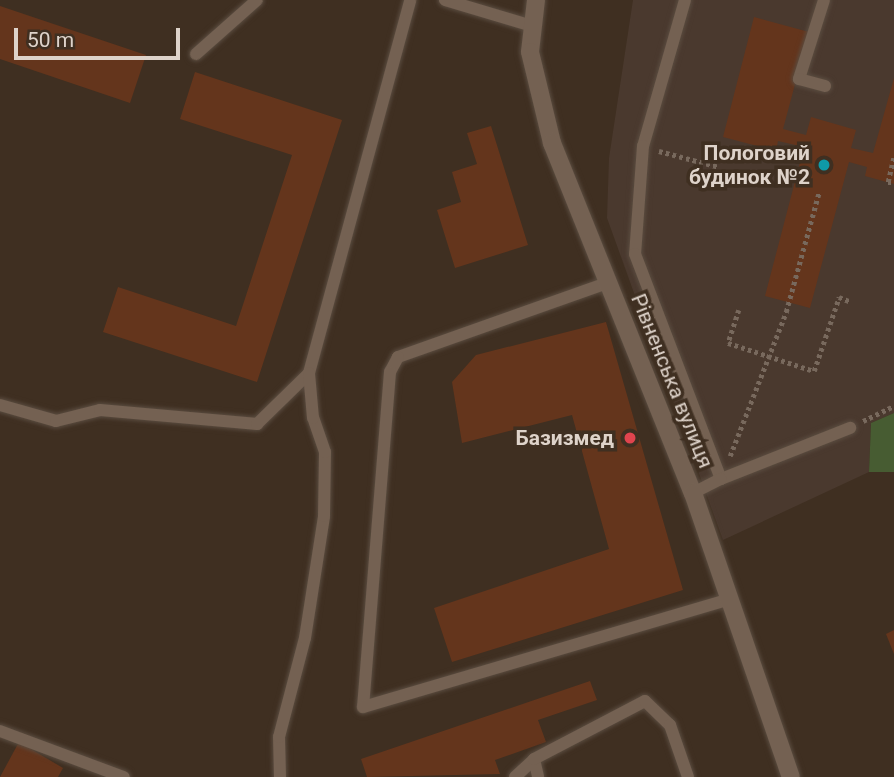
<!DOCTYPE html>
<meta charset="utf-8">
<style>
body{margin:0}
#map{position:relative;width:894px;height:777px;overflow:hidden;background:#3f2f21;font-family:Roboto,sans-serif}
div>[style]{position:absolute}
.medical>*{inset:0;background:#4a392e}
.green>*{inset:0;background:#475c32}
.building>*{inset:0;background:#64351c}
.path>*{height:4.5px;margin-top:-2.25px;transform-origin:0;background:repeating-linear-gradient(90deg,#78695d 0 3.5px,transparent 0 7px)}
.roads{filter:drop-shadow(0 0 2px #5a4c40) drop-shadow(0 0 2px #5a4c40)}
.service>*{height:12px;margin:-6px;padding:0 6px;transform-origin:6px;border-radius:6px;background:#746152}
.tertiary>*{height:18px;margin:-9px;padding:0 9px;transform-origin:9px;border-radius:9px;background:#746152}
.dots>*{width:19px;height:19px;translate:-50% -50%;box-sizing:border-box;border:4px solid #3f2f21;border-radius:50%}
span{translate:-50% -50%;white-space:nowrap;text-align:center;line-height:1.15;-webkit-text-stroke:7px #3f2f21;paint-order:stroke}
.poi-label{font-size:21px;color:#ded3ca;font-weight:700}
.right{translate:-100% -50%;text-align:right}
.street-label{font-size:21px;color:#ded3ca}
.scale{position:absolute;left:14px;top:28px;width:166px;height:32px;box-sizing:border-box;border:4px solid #ded3ca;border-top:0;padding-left:9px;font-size:21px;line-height:24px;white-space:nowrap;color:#ded3ca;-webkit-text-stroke:5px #3f2f21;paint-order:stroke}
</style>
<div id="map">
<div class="medical">
<i style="clip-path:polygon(633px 0,894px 0,894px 413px,871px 423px,869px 472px,723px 540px,607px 218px,609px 158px)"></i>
</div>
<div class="green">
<i style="clip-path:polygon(894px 413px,894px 472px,869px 472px,871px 423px)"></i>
</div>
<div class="building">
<i style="clip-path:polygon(0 6px,146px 55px,130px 103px,0 59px)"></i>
<i style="clip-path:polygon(754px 17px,809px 32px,783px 129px,806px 135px,811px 117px,856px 130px,851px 148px,873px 153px,894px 78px,894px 184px,865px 176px,867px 167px,849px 162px,810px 308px,765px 296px,804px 147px,778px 141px,776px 151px,723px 137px)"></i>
<i style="clip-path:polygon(195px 72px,342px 120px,257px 382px,103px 332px,118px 287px,236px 326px,292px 155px,180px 119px)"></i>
<i style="clip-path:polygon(491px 126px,528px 245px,455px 268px,437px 210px,461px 202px,452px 172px,477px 164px,467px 133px)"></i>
<i style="clip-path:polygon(606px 322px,683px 590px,452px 662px,434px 608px,609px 549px,572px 415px,462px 443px,452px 382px,476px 355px)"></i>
<i style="clip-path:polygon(894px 630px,894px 654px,886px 634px)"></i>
<i style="clip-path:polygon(590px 681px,597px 700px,538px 720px,546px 742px,495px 760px,500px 774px,367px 777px,361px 759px)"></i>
<i style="clip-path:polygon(19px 742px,63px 768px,58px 777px,0 777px)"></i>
</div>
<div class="path">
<i style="left:659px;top:151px;width:62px;rotate:14.9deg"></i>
<i style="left:894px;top:158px;width:26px;rotate:103deg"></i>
<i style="left:888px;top:183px;width:6px"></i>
<i style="left:739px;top:310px;width:35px;rotate:108deg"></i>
<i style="left:728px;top:343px;width:90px;rotate:18deg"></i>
<i style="left:814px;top:371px;width:78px;rotate:-71.3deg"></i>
<i style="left:839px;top:297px;width:11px;rotate:22deg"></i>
<i style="left:863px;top:421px;width:34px;rotate:-26deg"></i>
<i style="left:730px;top:456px;width:155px;rotate:-68.7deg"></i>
<i style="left:786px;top:312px;width:124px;rotate:-74.6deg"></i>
</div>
<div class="roads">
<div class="service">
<i style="left:445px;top:0;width:91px;rotate:16.6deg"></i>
<i style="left:685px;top:0;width:152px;rotate:106deg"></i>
<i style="left:643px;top:146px;width:108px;rotate:94.2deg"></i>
<i style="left:635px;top:254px;width:241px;rotate:69.1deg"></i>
<i style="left:721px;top:479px;width:139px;rotate:-21.6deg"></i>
<i style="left:824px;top:0;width:83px;rotate:107.6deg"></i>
<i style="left:799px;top:79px;width:27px;rotate:15deg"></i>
<i style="left:196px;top:54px;width:81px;rotate:-41.5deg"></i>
<i style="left:607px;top:283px;width:222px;rotate:160.5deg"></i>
<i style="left:398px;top:357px;width:17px;rotate:118deg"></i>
<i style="left:390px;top:372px;width:336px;rotate:94.6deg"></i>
<i style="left:363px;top:707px;width:383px;rotate:-16.4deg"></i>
<i style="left:0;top:405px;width:58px;rotate:15.9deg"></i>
<i style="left:56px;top:421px;width:45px;rotate:-14deg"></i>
<i style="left:100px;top:410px;width:158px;rotate:5.1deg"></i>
<i style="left:257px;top:424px;width:73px;rotate:-44.4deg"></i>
<i style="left:309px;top:373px;width:386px;rotate:-74.8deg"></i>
<i style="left:693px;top:493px;width:31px;rotate:-27deg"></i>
<i style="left:0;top:731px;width:132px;rotate:20.4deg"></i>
<i style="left:534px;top:759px;width:18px;rotate:77deg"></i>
<i style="left:280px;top:777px;width:40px;rotate:-91.4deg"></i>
<i style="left:279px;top:737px;width:102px;rotate:-75.3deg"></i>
<i style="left:305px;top:638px;width:123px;rotate:-81.1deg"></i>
<i style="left:324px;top:516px;width:64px;rotate:-89.1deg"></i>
<i style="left:325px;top:452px;width:36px;rotate:-109deg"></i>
<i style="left:313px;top:418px;width:45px;rotate:-95.1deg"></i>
<i style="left:515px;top:777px;width:26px;rotate:-43deg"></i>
<i style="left:534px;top:759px;width:125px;rotate:-27.6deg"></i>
<i style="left:645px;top:701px;width:35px;rotate:44deg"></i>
<i style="left:670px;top:725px;width:55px;rotate:70.9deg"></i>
</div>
<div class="tertiary">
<i style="left:536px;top:0;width:52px;rotate:96.6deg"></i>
<i style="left:530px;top:52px;width:94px;rotate:76.4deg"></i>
<i style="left:552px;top:143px;width:377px;rotate:68.1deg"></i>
<i style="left:693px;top:493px;width:300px;rotate:71deg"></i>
</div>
</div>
<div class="dots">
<i style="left:824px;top:165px;background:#0f9aa8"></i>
<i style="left:630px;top:438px;background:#e0444e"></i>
</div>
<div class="poi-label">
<span class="right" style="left:810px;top:165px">Пологовий<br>будинок №2</span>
<span class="right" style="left:614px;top:438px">Базизмед</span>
</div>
<div class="street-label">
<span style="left:672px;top:381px;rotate:68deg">Рівненська вулиця</span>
</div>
<div class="scale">50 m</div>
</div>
